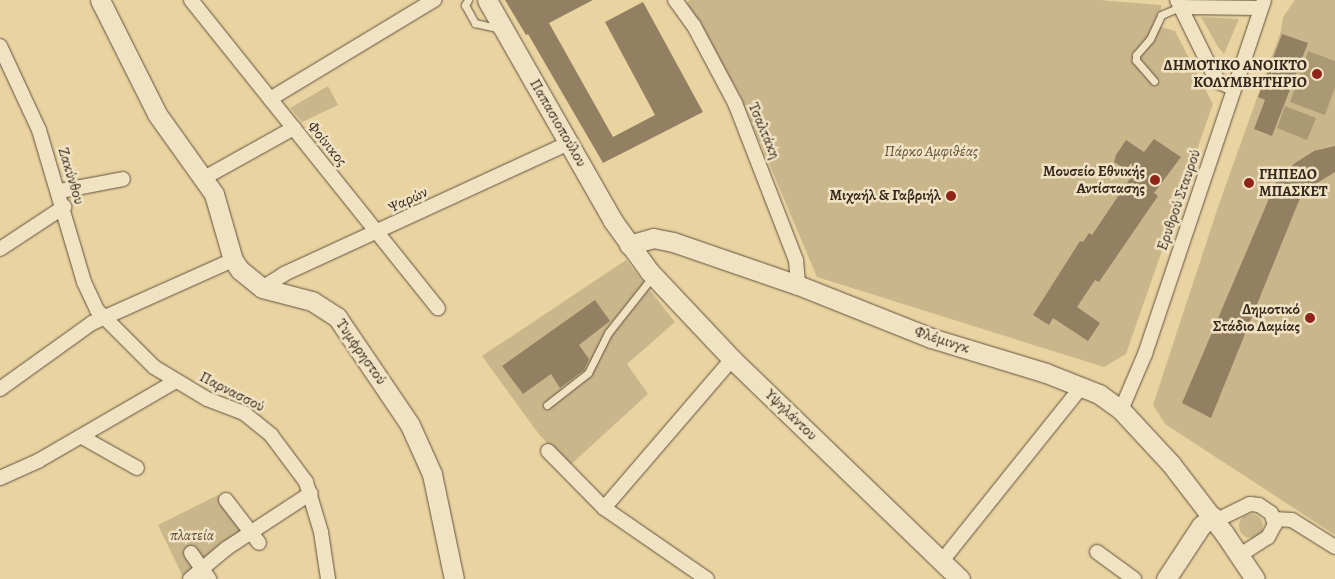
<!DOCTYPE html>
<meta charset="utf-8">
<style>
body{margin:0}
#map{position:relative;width:1335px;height:579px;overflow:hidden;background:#e8d3a1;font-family:Alegreya,serif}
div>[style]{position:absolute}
.green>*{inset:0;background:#cab68b}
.round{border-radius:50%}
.water>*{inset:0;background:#ab9974}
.building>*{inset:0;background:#938062}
.roads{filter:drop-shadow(0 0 1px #62523e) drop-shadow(0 0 1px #62523e)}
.lane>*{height:7px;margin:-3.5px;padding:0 3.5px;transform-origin:3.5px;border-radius:3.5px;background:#f0e2c2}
.street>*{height:14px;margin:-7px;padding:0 7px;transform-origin:7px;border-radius:7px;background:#f0e2c2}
.secondary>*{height:19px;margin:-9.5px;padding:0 9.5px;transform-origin:9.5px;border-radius:9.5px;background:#f0e2c2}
.dots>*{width:14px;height:14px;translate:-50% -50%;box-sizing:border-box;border:2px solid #f0e2c2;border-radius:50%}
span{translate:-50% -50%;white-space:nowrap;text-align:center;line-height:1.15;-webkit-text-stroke:5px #f0e2c2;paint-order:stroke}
.poi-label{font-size:15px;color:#36271d;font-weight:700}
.right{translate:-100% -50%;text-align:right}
.left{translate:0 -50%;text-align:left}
.street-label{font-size:15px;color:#36271d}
.park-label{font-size:15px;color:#5b4b38;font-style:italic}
</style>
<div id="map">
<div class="green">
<i style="clip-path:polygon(690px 0,1099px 0,1161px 5px,1161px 27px,1175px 31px,1213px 104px,1126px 354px,1104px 367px,817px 277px,740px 95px,699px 23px,684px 5px)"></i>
<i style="clip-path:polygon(1295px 0,1335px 0,1335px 535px,1165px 424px,1153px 405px,1219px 204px,1281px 31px,1283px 17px)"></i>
<i style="clip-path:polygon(1201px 17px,1239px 19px,1224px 54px,1218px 47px)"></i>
<i style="clip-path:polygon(328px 86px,338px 105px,302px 122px,290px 108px)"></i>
<i style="clip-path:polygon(626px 260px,675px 322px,627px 364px,648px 394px,568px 467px,538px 433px,482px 356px)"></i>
<i style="clip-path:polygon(218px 495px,245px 532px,184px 579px,158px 525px)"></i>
<i class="round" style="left:1239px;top:514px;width:24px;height:24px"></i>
</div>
<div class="water">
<i style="clip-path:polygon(1308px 51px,1335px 61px,1335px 87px,1325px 115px,1290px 102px)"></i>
<i style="clip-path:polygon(1285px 106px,1316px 118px,1307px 140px,1277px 128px)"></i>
</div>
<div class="building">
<i style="clip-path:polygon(505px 0,593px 0,549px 23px,613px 137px,655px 115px,605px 22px,643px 2px,703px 112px,603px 163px,528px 34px,526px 35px)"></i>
<i style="clip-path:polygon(1282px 34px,1308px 43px,1272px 136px,1254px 129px,1265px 100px,1258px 97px)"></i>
<i style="clip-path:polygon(1154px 139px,1181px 157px,1154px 193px,1158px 196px,1099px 282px,1095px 280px,1077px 307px,1100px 323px,1088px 341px,1053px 318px,1049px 325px,1033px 315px,1080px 241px,1083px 242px,1089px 233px,1092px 235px,1133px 174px,1114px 162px,1116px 155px,1126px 140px,1144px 152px)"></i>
<i style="clip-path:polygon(1335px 146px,1335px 172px,1304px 191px,1298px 203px,1211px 418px,1182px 403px,1276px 182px,1295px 163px,1314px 151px)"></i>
<i style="clip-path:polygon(595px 300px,610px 321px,579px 345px,589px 359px,584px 370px,560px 388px,551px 374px,523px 394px,502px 366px)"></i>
</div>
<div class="roads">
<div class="lane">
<i style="left:468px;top:0;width:6px;rotate:121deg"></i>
<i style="left:465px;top:5px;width:21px;rotate:61deg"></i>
<i style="left:475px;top:23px;width:27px;rotate:13deg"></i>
<i style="left:1154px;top:81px;width:28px;rotate:-131deg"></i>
<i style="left:1136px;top:60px;width:5px;rotate:-90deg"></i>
<i style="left:1136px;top:55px;width:21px;rotate:-49deg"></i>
<i style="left:1150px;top:39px;width:26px;rotate:-65deg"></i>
<i style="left:1161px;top:15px;width:21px;rotate:-23deg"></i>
<i style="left:547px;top:405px;width:52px;rotate:-38deg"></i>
<i style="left:588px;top:373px;width:45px;rotate:-63.4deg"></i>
<i style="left:608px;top:333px;width:73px;rotate:-51.7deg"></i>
</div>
<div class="street">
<i style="left:191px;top:0;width:395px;rotate:51.3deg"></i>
<i style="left:675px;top:0;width:32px;rotate:54deg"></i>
<i style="left:694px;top:26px;width:87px;rotate:62deg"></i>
<i style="left:735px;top:103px;width:168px;rotate:68.8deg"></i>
<i style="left:796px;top:260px;width:25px;rotate:85deg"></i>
<i style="left:1177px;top:0;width:79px;rotate:63.8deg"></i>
<i style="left:1212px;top:71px;width:13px;rotate:58deg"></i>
<i style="left:1219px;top:82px;width:15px;rotate:23deg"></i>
<i style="left:1180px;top:7px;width:80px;rotate:0.7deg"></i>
<i style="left:0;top:46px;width:93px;rotate:65.1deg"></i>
<i style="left:39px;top:130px;width:159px;rotate:73.5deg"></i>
<i style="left:84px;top:282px;width:31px;rotate:65deg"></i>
<i style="left:97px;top:310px;width:81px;rotate:45deg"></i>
<i style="left:154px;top:367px;width:62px;rotate:31.1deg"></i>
<i style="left:207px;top:399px;width:40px;rotate:21deg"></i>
<i style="left:244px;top:413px;width:35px;rotate:39deg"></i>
<i style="left:271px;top:435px;width:59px;rotate:53.3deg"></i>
<i style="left:306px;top:482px;width:52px;rotate:73.3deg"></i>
<i style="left:321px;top:532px;width:48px;rotate:81.5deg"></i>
<i style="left:270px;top:99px;width:192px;rotate:-31.1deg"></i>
<i style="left:204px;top:178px;width:103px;rotate:-29.1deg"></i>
<i style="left:60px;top:191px;width:64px;rotate:-10.8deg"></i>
<i style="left:0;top:249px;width:77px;rotate:-33.3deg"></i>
<i style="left:262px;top:288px;width:26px;rotate:-32deg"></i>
<i style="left:284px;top:274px;width:314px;rotate:-24.7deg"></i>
<i style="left:0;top:389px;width:113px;rotate:-35.7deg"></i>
<i style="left:92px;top:323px;width:154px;rotate:-24.1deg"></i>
<i style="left:1121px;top:410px;width:61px;rotate:-66.8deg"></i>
<i style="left:1145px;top:354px;width:373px;rotate:-71.4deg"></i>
<i style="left:82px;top:437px;width:63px;rotate:29.4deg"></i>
<i style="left:548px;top:451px;width:80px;rotate:45.5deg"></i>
<i style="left:604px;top:508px;width:125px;rotate:34.6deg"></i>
<i style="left:0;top:478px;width:42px;rotate:-24.1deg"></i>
<i style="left:38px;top:461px;width:160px;rotate:-30.1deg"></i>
<i style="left:226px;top:500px;width:54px;rotate:52.5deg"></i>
<i style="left:604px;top:508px;width:196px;rotate:-49.3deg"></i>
<i style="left:1274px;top:519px;width:18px;rotate:3deg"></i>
<i style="left:1292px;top:520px;width:51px;rotate:32.1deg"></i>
<i style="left:1215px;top:521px;width:39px;rotate:-26deg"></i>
<i style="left:1250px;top:504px;width:9px;rotate:6deg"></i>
<i style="left:1259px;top:505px;width:14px;rotate:34deg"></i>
<i style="left:1271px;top:513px;width:12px;rotate:70deg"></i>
<i style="left:1275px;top:524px;width:15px;rotate:118deg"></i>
<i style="left:1268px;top:537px;width:33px;rotate:147deg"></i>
<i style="left:1097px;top:552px;width:46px;rotate:36.1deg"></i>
<i style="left:191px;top:553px;width:32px;rotate:55deg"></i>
<i style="left:942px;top:561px;width:224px;rotate:-51.3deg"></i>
<i style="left:190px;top:579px;width:48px;rotate:-40deg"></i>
<i style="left:227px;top:548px;width:100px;rotate:-33.2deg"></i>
</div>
<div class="secondary">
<i style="left:100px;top:0;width:127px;rotate:63.4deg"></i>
<i style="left:157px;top:114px;width:98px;rotate:54.5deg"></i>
<i style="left:214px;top:194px;width:69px;rotate:73.9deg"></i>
<i style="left:233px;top:260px;width:12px;rotate:55deg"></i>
<i style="left:240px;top:270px;width:28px;rotate:39deg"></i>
<i style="left:262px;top:288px;width:52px;rotate:14.6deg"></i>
<i style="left:312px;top:301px;width:30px;rotate:33deg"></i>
<i style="left:337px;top:317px;width:130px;rotate:55.9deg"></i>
<i style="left:410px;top:425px;width:54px;rotate:65.8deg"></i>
<i style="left:432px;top:474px;width:107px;rotate:78.2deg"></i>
<i style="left:487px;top:0;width:254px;rotate:60.3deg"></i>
<i style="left:613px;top:221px;width:62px;rotate:54.2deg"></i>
<i style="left:649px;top:271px;width:121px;rotate:46.7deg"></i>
<i style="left:732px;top:359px;width:317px;rotate:44deg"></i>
<i style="left:629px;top:245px;width:25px;rotate:-16deg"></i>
<i style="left:653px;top:238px;width:20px;rotate:11deg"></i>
<i style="left:673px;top:242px;width:132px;rotate:19deg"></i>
<i style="left:798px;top:285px;width:143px;rotate:21.7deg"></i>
<i style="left:931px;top:338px;width:120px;rotate:16.9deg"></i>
<i style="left:1046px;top:373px;width:57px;rotate:21.6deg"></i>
<i style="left:1099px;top:394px;width:27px;rotate:36deg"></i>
<i style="left:1121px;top:410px;width:74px;rotate:47.2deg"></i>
<i style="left:1171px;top:464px;width:87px;rotate:52.5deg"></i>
<i style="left:1224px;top:533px;width:55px;rotate:56deg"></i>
<i style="left:1166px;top:579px;width:64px;rotate:-56.6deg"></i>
<i style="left:1201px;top:526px;width:15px;rotate:-42deg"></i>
</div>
</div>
<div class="dots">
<i style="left:1317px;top:74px;background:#8f2418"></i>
<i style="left:1155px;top:180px;background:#8f2418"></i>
<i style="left:1249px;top:183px;background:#8f2418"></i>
<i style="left:951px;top:196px;background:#8f2418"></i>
<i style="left:1310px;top:318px;background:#8f2418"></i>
</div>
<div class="poi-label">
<span class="right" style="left:1307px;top:74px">ΔΗΜΟΤΙΚΟ ΑΝΟΙΚΤΟ<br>ΚΟΛΥΜΒΗΤΗΡΙΟ</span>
<span class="right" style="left:1145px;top:180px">Μουσείο Εθνικής<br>Αντίστασης</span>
<span class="left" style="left:1259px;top:183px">ΓΗΠΕΔΟ<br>ΜΠΑΣΚΕΤ</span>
<span class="right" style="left:941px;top:196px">Μιχαήλ &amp; Γαβριήλ</span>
<span class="right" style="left:1300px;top:318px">Δημοτικό<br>Στάδιο Λαμίας</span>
</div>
<div class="street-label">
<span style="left:558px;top:123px;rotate:60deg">Παπασιοπούλου</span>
<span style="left:764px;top:131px;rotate:67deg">Τσαλτάκη</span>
<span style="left:327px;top:144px;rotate:51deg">Φοίνικος</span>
<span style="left:71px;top:176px;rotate:73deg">Ζακύνθου</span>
<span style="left:408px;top:200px;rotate:-25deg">Ψαρών</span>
<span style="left:1179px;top:200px;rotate:-71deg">Ερυθρού Σταυρού</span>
<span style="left:942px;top:340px;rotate:18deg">Φλέμινγκ</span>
<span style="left:361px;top:352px;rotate:55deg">Τυμφρηστού</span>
<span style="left:232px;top:392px;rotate:27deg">Παρνασσού</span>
<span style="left:791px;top:415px;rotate:44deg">Υψηλάντου</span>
</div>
<div class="park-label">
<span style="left:931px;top:152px">Πάρκο Αμφιθέας</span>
<span style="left:192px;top:536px">πλατεία</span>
</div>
</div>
